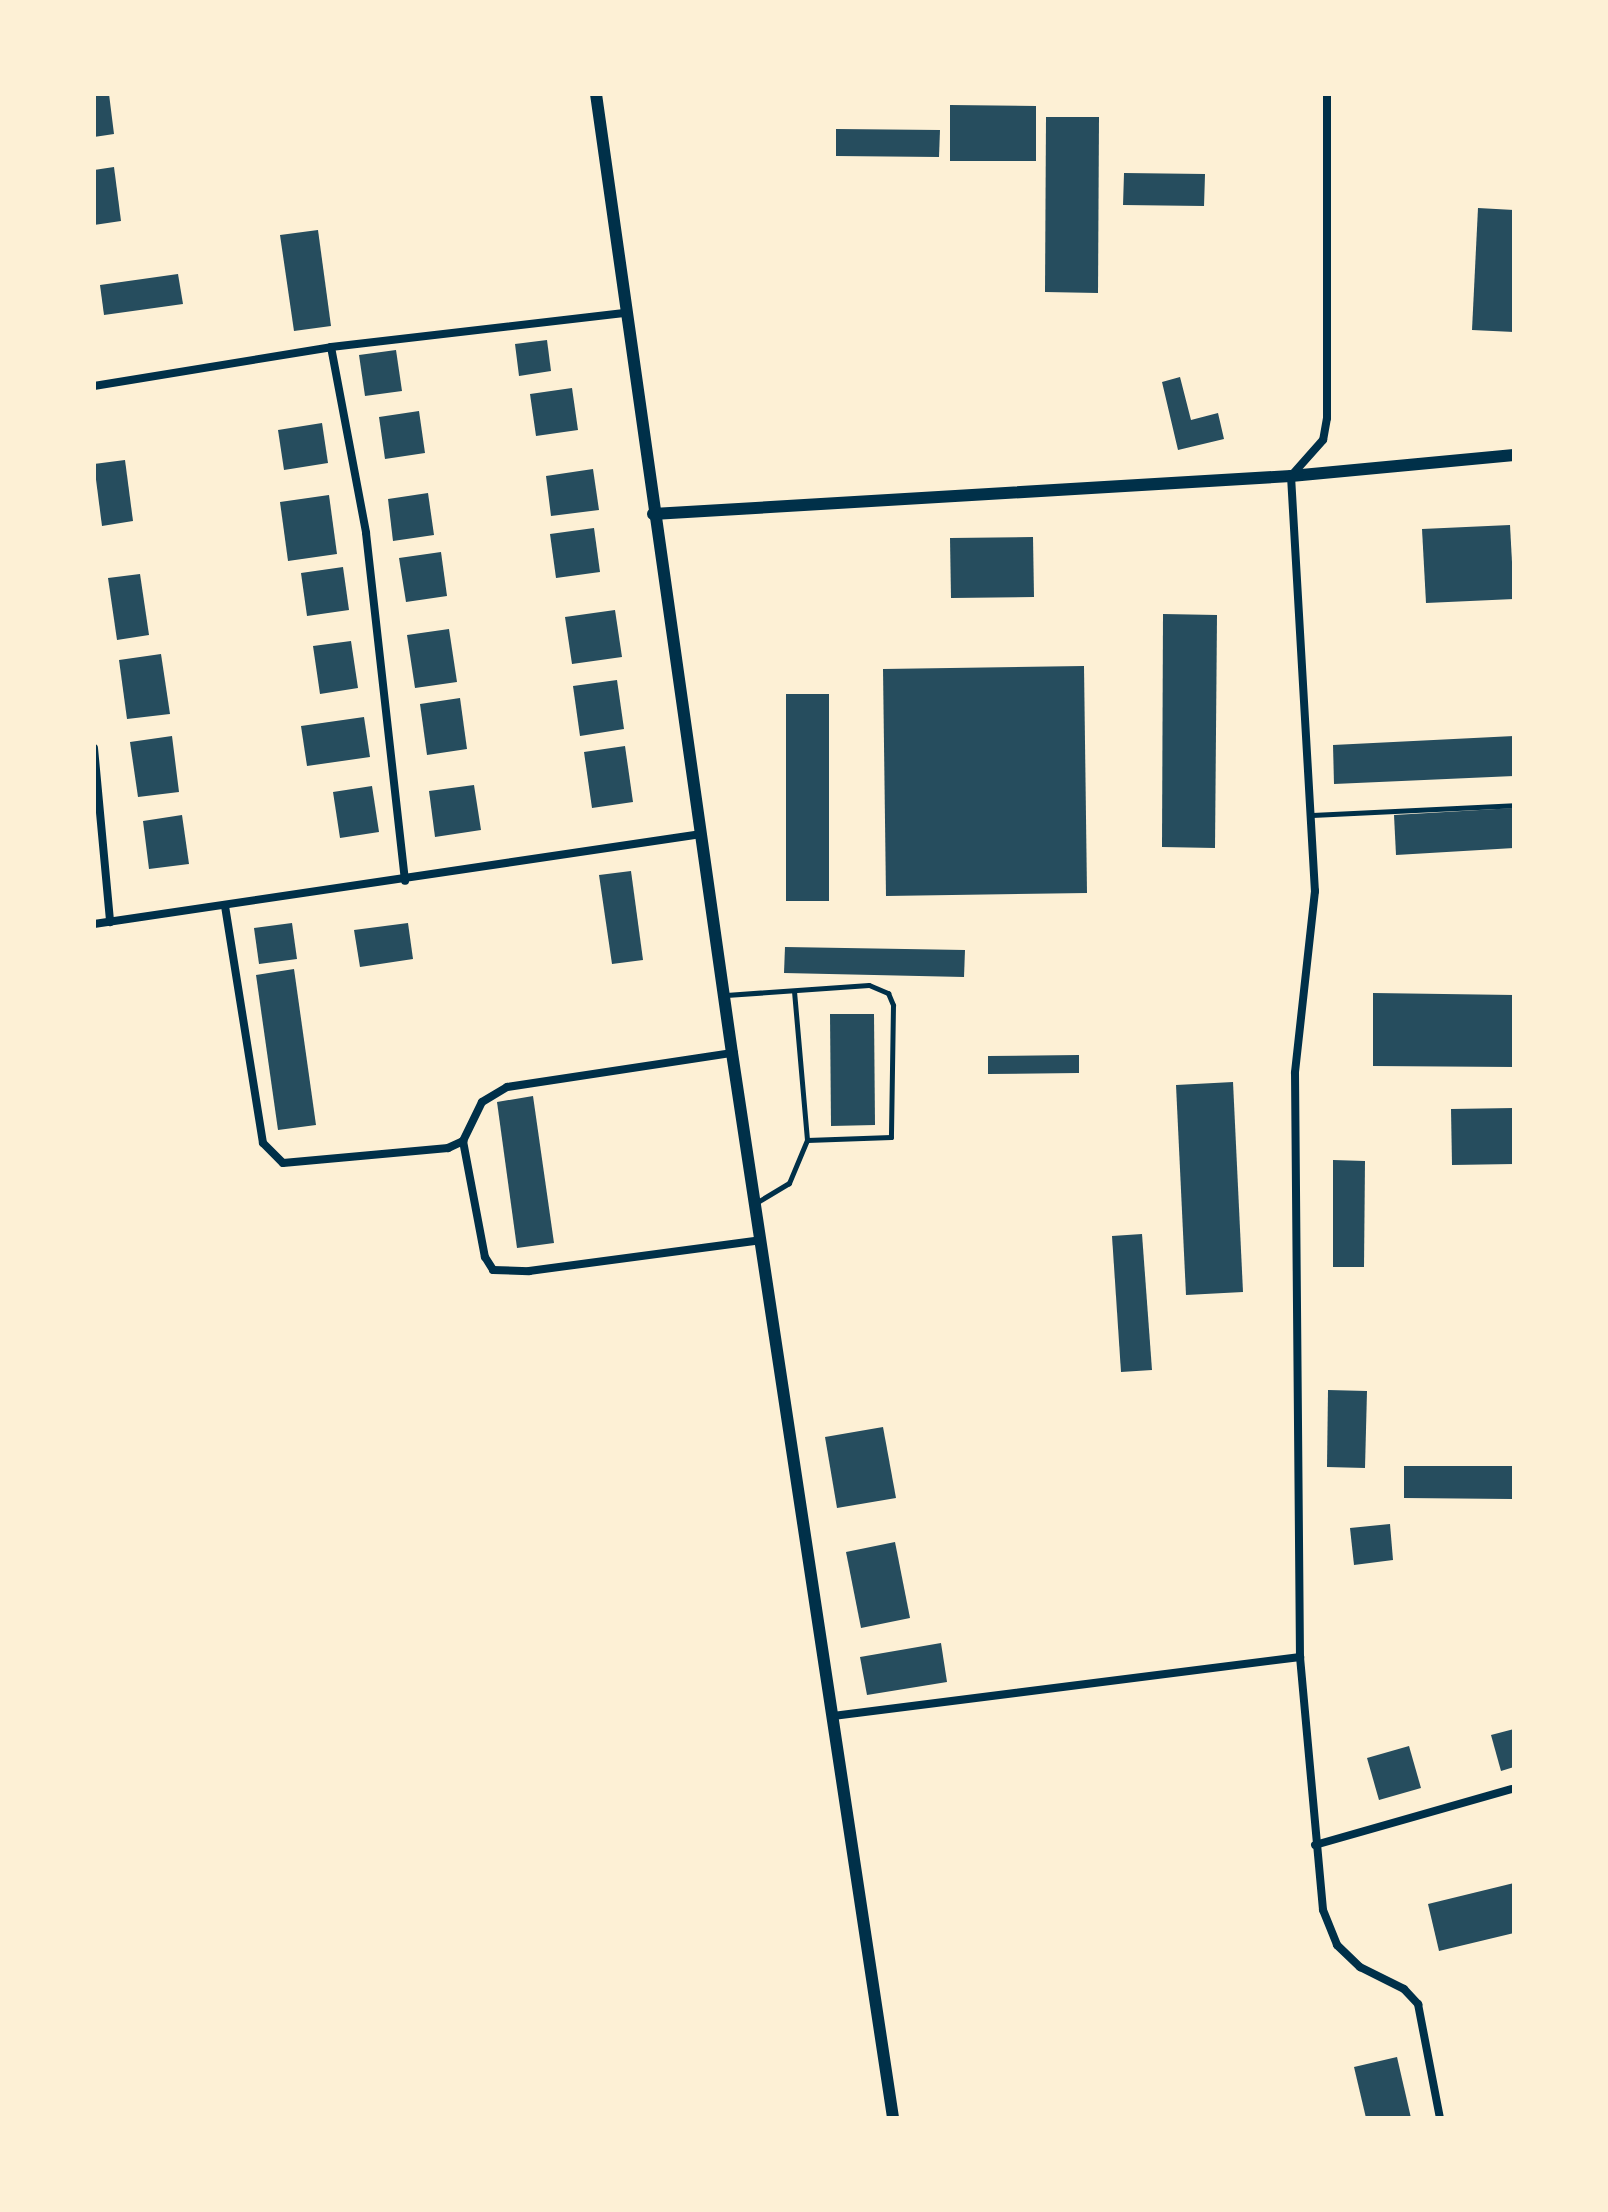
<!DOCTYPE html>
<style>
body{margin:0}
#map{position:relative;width:1608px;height:2212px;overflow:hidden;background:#fdf0d5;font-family:"Exo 2",sans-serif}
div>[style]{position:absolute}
.building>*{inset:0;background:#264d5e}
.service>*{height:5px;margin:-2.5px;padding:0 2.5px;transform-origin:2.5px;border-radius:2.5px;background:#003049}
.minor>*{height:8px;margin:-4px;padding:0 4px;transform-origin:4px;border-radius:4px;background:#003049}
.tertiary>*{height:12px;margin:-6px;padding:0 6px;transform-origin:6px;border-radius:6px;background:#003049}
span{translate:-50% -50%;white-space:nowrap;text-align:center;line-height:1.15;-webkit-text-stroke:8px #fdf0d5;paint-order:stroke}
.frame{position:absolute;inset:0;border:96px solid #fdf0d5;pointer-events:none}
</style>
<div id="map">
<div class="building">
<i style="clip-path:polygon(94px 94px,109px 94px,114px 134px,94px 137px)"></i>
<i style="clip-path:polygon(950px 105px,1036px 106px,1036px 161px,950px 161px)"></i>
<i style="clip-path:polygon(1046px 117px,1099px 117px,1098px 293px,1045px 292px)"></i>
<i style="clip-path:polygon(836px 129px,940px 130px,939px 157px,836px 156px)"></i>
<i style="clip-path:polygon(114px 167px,121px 221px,94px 225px,94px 170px)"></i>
<i style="clip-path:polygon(1124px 173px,1205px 174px,1204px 206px,1123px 205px)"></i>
<i style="clip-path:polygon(1478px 208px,1514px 210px,1514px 332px,1472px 330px)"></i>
<i style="clip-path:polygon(318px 230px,331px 326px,294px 331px,280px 235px)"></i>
<i style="clip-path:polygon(178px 274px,183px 304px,104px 315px,100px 285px)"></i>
<i style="clip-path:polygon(547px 340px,551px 371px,519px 376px,515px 344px)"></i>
<i style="clip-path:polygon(396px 350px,402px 391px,365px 396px,359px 355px)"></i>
<i style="clip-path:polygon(1180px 377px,1191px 420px,1218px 413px,1224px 439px,1178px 450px,1162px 382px)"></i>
<i style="clip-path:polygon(572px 388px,578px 430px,536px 436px,530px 394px)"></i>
<i style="clip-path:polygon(419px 411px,425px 453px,385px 459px,379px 417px)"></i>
<i style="clip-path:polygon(322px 423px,328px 463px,284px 470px,278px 430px)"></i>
<i style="clip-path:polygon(125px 460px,133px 521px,102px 526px,94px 464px)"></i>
<i style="clip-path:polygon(593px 469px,599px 510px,551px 516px,546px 476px)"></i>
<i style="clip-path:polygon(428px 493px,434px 535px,393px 541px,388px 499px)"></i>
<i style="clip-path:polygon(329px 495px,337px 554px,288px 561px,280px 502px)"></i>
<i style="clip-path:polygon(1510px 525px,1514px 599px,1426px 603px,1422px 529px)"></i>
<i style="clip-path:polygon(594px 528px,600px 572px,556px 578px,550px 534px)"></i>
<i style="clip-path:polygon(1033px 537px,1034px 597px,951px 598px,950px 538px)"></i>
<i style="clip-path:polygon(441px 552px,447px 596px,406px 602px,399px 558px)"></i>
<i style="clip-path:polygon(343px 567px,349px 610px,307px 616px,301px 573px)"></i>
<i style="clip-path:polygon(140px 574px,149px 635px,117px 640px,108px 578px)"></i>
<i style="clip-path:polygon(615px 610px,622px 657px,572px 664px,565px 617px)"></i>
<i style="clip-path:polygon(1163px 614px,1217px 615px,1215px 848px,1162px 847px)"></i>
<i style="clip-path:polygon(449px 629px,457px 682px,415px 688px,407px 635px)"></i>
<i style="clip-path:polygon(351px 641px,358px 688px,320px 694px,313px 646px)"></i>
<i style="clip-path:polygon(161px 654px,170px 714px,127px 719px,119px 660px)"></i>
<i style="clip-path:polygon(1084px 666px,1087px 893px,886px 896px,883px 669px)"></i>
<i style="clip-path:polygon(617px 680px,624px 729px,580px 736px,573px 686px)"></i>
<i style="clip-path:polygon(786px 694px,829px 694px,829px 901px,786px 901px)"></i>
<i style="clip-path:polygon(460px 698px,467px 749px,427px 755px,420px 704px)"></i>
<i style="clip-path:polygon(364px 717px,370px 757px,307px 766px,301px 726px)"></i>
<i style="clip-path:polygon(172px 736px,179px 792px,138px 797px,130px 742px)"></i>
<i style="clip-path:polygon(1514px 736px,1514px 776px,1334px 784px,1333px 745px)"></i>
<i style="clip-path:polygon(625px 746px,633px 802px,592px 808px,584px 752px)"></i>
<i style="clip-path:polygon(474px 785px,481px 830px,435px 837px,429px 791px)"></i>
<i style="clip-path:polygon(372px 786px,379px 832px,340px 838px,333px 792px)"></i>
<i style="clip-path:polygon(1514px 808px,1514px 848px,1396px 855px,1394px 815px)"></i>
<i style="clip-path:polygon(182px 815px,189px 864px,149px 869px,143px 821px)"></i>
<i style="clip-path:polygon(631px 871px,643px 960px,612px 964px,599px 875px)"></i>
<i style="clip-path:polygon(292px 923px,297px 959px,259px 964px,254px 928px)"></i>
<i style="clip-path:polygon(408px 923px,413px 959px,360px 967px,354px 930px)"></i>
<i style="clip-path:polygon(785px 947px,965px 950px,964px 977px,784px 973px)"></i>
<i style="clip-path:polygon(294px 969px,316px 1125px,278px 1130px,256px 975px)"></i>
<i style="clip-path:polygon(1373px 993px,1514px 995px,1514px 1067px,1373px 1066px)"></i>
<i style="clip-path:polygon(830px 1014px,874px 1014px,875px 1125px,831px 1126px)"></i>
<i style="clip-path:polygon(1079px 1055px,1079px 1073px,988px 1074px,988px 1056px)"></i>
<i style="clip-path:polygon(1233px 1082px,1243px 1292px,1186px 1295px,1176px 1085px)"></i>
<i style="clip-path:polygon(533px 1096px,554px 1243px,517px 1248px,497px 1102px)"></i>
<i style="clip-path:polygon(1514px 1108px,1514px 1164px,1452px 1165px,1451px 1109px)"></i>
<i style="clip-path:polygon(1333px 1160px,1365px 1161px,1364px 1267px,1333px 1267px)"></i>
<i style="clip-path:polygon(1142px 1234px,1152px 1370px,1121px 1372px,1112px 1236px)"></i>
<i style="clip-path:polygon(1328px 1390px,1367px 1391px,1365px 1468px,1327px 1467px)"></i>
<i style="clip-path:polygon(883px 1427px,896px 1498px,837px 1508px,825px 1437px)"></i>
<i style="clip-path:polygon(1404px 1466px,1512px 1466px,1512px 1499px,1404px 1498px)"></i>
<i style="clip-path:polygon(1390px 1524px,1393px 1560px,1354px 1565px,1350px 1528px)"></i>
<i style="clip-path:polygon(895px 1542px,910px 1618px,861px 1628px,846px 1552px)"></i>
<i style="clip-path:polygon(941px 1643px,947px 1682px,867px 1695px,860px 1657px)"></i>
<i style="clip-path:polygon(1514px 1729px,1514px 1767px,1501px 1771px,1491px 1735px)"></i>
<i style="clip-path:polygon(1409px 1746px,1421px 1788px,1379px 1800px,1367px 1758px)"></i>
<i style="clip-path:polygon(1514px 1883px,1514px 1933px,1439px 1951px,1428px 1904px)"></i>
<i style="clip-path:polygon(1397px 2057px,1411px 2118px,1366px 2118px,1354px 2067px)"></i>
</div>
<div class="service">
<i style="left:1312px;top:815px;width:202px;rotate:-2.8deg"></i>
<i style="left:794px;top:991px;width:150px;rotate:85deg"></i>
<i style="left:726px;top:995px;width:143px;rotate:-4deg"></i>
<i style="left:869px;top:985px;width:21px;rotate:23deg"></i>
<i style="left:888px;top:993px;width:13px;rotate:67deg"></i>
<i style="left:893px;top:1005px;width:132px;rotate:90.9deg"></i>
<i style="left:891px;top:1137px;width:84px;rotate:178deg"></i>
<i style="left:807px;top:1140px;width:47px;rotate:112.7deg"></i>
<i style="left:789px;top:1183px;width:37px;rotate:149deg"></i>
</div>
<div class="minor">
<i style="left:1327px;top:94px;width:324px;rotate:90deg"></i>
<i style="left:1327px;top:418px;width:22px;rotate:100deg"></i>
<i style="left:1323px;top:440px;width:48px;rotate:131.6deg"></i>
<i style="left:1291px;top:476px;width:416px;rotate:86.7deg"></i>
<i style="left:1315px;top:891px;width:183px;rotate:96.3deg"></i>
<i style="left:1295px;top:1073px;width:584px;rotate:89.51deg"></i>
<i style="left:1300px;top:1657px;width:254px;rotate:84.8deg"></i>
<i style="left:1323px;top:1910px;width:38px;rotate:68deg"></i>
<i style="left:1337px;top:1945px;width:32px;rotate:44deg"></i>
<i style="left:1360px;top:1967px;width:49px;rotate:26.6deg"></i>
<i style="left:1404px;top:1989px;width:21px;rotate:47deg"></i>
<i style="left:1418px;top:2004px;width:116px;rotate:79.1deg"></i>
<i style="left:331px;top:347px;width:189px;rotate:79.3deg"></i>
<i style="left:366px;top:533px;width:350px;rotate:83.6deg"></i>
<i style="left:94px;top:386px;width:240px;rotate:-9.3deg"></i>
<i style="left:331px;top:347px;width:295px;rotate:-6.6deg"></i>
<i style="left:94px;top:748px;width:175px;rotate:84.7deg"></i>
<i style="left:225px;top:906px;width:240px;rotate:80.9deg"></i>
<i style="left:263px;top:1143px;width:28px;rotate:45deg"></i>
<i style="left:283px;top:1163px;width:166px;rotate:-5.2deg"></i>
<i style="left:448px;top:1148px;width:17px;rotate:-25deg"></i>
<i style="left:463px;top:1141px;width:43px;rotate:-64deg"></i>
<i style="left:482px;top:1102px;width:29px;rotate:-31deg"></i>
<i style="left:507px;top:1087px;width:228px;rotate:-8.6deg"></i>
<i style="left:94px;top:924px;width:614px;rotate:-8.43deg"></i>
<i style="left:463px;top:1141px;width:118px;rotate:79.3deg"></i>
<i style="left:485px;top:1257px;width:15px;rotate:58deg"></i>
<i style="left:493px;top:1270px;width:36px;rotate:2deg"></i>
<i style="left:529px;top:1271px;width:235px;rotate:-7.6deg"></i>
<i style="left:833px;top:1716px;width:471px;rotate:-7.2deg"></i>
<i style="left:1315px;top:1845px;width:204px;rotate:-15.9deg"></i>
</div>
<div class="tertiary">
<i style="left:596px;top:94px;width:969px;rotate:81.93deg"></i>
<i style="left:732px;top:1053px;width:1077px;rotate:81.4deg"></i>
<i style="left:653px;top:514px;width:639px;rotate:-3.41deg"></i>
<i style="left:1291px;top:476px;width:224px;rotate:-5.4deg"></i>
</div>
<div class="frame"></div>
</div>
